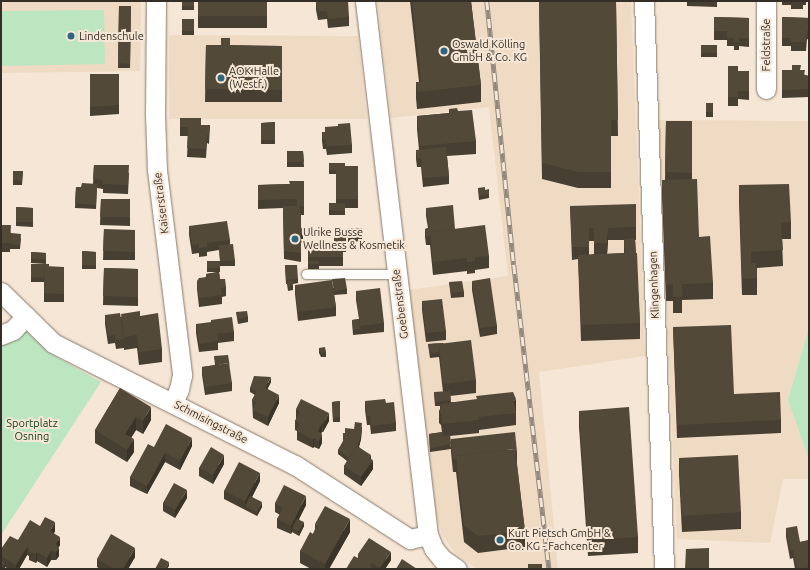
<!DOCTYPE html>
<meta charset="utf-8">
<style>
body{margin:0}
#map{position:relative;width:810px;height:570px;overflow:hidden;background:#f6e6d5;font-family:Ubuntu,sans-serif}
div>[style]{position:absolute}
.built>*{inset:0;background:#efdac3}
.green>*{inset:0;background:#bbe6c0}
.roads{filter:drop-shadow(0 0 1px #887a6a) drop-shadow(0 0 1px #887a6a)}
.service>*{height:9px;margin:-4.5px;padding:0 4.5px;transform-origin:4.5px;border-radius:4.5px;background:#fff}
.minor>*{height:19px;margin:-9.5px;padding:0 9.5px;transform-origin:9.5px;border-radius:9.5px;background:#fff}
.rail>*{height:4.5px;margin-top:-2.25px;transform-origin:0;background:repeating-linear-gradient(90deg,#f6e6d5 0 9px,#92887c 0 18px);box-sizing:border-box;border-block:1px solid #92887c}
.wall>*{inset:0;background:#473f31}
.shaded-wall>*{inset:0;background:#3a3328}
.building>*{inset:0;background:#534939}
.dots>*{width:11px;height:11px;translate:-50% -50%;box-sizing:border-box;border:2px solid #f6e6d5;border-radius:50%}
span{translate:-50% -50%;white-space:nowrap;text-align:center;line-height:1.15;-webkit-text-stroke:4px #f6e6d5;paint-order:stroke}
.poi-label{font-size:11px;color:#342e27}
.left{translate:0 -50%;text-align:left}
.street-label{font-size:11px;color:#342e27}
.park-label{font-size:11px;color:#11421c}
.frame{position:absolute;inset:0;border:2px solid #342e27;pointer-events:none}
</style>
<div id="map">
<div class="built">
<i style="clip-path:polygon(1px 1px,141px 1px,140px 71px,1px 73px)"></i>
<i style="clip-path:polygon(377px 1px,631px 1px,645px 356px,539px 372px,558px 569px,477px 569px,454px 552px,442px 535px,432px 498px,408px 290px,508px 276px,489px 107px,391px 118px)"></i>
<i style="clip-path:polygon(169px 35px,358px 36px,367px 119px,169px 119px)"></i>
<i style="clip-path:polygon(658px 120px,809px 121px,809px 327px,788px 400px,809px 460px,809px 479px,783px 479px,770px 543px,677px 539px)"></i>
</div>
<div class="green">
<i style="clip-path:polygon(104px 10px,105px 64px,1px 66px,1px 11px)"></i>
<i style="clip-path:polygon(809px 327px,809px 460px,788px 400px)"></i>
<i style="clip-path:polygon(24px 330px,53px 355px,101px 382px,1px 535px,1px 342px,14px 342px)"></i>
</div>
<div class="roads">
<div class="service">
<i style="left:306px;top:274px;width:91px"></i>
</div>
<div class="minor">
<i style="left:156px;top:1px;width:113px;rotate:90.5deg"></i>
<i style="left:155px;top:114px;width:56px;rotate:88deg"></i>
<i style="left:157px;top:170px;width:207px;rotate:83deg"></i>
<i style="left:182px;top:375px;width:14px;rotate:102deg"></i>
<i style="left:179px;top:389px;width:15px;rotate:113deg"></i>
<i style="left:365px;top:1px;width:538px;rotate:83.27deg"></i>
<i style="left:428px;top:535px;width:15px;rotate:67deg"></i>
<i style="left:434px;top:549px;width:13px;rotate:51deg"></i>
<i style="left:442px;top:559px;width:18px;rotate:34deg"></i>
<i style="left:644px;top:1px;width:568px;rotate:87.98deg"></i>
<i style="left:766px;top:89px;width:88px;rotate:-90deg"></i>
<i style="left:1px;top:292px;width:73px;rotate:44.4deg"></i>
<i style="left:53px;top:343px;width:271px;rotate:26.8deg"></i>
<i style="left:295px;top:465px;width:137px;rotate:32.8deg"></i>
<i style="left:410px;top:539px;width:18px;rotate:-13deg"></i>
<i style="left:1px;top:335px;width:13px;rotate:-23deg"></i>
<i style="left:13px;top:330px;width:19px;rotate:-47deg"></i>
</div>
</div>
<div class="rail">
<i style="left:487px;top:1px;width:265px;rotate:84.2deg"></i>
<i style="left:514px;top:265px;width:306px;rotate:83.4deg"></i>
</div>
<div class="wall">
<i style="clip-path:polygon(182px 1px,194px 1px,194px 10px,182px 10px)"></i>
<i style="clip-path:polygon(198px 1px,267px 1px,267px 28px,198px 28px)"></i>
<i style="clip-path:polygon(316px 1px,349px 17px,349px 26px,328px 28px,327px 19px,318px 20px,316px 10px)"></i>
<i style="clip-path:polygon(410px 1px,471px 1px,481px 85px,481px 102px,417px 109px,416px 98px,416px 82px,419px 82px)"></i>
<i style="clip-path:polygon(539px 1px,616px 1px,618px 136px,611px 136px,611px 188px,578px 188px,542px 179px)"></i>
<i style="clip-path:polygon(687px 1px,717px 1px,717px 7px,687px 6px)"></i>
<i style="clip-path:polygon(782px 1px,806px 1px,806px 5px,803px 5px,803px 9px,791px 9px,791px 5px,782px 5px)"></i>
<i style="clip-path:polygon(119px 6px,131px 6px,130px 68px,118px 68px)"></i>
<i style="clip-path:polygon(714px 17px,749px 18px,749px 47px,739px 46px,739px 50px,734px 50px,734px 46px,727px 46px,727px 40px,714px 40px)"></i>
<i style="clip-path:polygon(782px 17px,809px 18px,809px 40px,807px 39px,806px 51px,791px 51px,791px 46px,782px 46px)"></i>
<i style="clip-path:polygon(182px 19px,194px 19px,194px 35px,182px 35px)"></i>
<i style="clip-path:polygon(206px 45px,282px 46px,282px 102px,205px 102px)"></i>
<i style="clip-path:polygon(701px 45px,717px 45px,717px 57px,701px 57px)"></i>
<i style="clip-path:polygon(728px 66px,738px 71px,749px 71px,749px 100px,738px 99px,738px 106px,728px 106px)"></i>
<i style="clip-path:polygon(782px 70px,800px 70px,805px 75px,809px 76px,809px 97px,782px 98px)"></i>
<i style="clip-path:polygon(90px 74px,119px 74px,119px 114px,90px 116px)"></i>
<i style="clip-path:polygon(706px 103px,713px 103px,713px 117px,706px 117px)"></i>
<i style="clip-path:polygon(449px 109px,458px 111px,476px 141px,476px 154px,447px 156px,449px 176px,449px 184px,423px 187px,421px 167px,417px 167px,416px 159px,416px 150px,419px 150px,417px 129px,417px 116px,449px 113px)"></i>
<i style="clip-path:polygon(180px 118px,201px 125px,210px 125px,209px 144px,207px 143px,206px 158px,187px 157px,188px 136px,180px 136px)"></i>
<i style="clip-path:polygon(666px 121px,692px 121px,692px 179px,699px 237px,713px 283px,713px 299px,682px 300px,682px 313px,673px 313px,673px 301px,666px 301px,662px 196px,662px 180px,665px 180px)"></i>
<i style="clip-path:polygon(275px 122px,275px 144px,261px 144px,261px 123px)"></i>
<i style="clip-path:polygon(325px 127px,352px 145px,352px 153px,327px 155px,326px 149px,323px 149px,322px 141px,322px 132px,325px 132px)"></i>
<i style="clip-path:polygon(287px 151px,303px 151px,304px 167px,287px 167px)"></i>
<i style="clip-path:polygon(329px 163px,345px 166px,358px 166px,358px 208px,345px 208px,345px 215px,329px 215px,329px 203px,336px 203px,336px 174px,329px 174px)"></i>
<i style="clip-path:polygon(94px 165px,129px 173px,128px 194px,103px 193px,103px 189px,97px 188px,96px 209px,75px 208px,76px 187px,81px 187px,93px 184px)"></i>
<i style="clip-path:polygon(13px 171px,23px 171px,22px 185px,13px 185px)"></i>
<i style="clip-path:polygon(304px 181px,304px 215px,301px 215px,301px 227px,303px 240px,301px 243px,301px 262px,284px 259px,283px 208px,258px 209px,258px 185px,289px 184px)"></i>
<i style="clip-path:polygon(739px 185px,791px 222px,791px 239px,782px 239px,783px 266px,757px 268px,757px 295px,742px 295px,739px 202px)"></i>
<i style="clip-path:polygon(478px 188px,485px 190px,489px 194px,489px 198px,479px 200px)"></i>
<i style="clip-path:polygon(101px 199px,130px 199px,130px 226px,100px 225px)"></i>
<i style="clip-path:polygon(evenodd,570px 206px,636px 227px,636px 240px,635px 240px,640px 323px,640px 339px,581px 341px,578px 259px,572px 260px,570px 206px,608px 240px,624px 240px,624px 253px,607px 254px,608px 240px,570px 206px,589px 241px,594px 241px,594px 254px,589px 255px,589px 241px)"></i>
<i style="clip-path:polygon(16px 207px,33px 208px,33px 227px,16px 226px)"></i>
<i style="clip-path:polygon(426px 208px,455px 229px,489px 256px,489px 268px,475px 270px,475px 273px,467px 274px,467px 271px,433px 275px,430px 245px,426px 245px,425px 237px,425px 229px,428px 228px,426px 216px)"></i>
<i style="clip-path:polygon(1px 225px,11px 233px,21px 238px,20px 249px,10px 249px,10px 246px,10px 252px,1px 252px)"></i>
<i style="clip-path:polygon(189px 226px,230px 240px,230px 244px,235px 261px,235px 266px,220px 266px,220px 272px,219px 272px,220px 279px,226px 287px,226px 296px,222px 297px,222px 304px,199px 307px,197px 289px,197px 281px,206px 277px,206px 274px,217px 272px,207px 272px,207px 261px,220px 261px,219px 250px,207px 252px,207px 256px,199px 257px,199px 253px,192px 254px,189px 235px)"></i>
<i style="clip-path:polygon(348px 228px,362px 228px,362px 241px,348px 242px)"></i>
<i style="clip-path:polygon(104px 229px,135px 239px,135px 260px,103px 260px)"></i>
<i style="clip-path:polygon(346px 237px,346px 252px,343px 252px,343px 266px,319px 266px,319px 269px,308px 269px,308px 243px,334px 243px)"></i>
<i style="clip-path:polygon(82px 251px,96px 252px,96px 269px,82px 269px)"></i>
<i style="clip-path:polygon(31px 252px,46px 253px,46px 264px,31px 263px)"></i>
<i style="clip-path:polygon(31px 264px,49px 267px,64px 267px,64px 302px,44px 302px,44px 282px,31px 282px)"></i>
<i style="clip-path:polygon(285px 265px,298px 279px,298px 283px,293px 284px,293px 290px,288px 291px,287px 284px,286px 284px)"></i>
<i style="clip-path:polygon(104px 268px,138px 269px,138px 306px,103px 305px)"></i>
<i style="clip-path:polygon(472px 281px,497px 326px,497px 334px,480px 337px,472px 290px)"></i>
<i style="clip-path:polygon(449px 282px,464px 292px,464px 297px,451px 298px)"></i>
<i style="clip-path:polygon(295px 285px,347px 289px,347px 294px,334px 295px,336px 307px,336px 316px,298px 321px,295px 294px)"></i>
<i style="clip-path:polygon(356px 291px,384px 323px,384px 332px,353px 335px,352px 320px,359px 319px,356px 300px)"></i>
<i style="clip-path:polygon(422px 301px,446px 331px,446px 340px,426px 342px,422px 310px)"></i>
<i style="clip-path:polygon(236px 312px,248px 317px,248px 322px,238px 324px)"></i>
<i style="clip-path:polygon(105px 315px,121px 317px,140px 316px,162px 349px,162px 362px,139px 365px,137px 348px,124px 350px,124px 348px,116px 349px,115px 343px,108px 344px,105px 324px)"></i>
<i style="clip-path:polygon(196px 324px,234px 332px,234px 341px,218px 343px,218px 350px,199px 352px,196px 333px)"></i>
<i style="clip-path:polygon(673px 327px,734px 394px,781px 420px,781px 433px,677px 438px)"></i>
<i style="clip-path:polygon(443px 343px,476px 380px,476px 393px,450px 396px,451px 402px,516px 411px,516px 425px,479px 430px,479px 433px,450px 436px,451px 449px,430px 452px,429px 434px,442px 432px,441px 425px,439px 423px,439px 411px,440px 409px,440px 406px,435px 406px,434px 392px,443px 392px,439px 357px,430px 358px,428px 344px)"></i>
<i style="clip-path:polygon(319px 348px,326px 352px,326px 357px,321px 357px,319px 353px)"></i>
<i style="clip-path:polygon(214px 356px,232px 383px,232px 391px,205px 395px,202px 375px,202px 367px,215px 365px)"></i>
<i style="clip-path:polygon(271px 382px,267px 389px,279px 403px,268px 426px,253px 418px,252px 400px,255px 395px,250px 392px,250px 388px)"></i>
<i style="clip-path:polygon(120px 388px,151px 420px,143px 434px,136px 430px,131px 438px,134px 452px,127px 462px,95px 443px,95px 430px)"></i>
<i style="clip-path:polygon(340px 401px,340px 422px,333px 422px,332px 402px)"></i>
<i style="clip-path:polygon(365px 401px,386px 403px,396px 423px,396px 431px,371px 434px,370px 425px,367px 425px,365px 410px)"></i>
<i style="clip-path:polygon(296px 409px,329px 421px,323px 432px,322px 432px,321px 433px,322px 443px,319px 449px,314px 447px,313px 448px,297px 440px,297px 431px,295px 430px,295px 421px,296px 419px)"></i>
<i style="clip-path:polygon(579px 411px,638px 537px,638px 553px,588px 556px,579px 427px)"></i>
<i style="clip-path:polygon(362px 427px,361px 439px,359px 447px,371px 459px,373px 469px,361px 486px,344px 474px,344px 466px,347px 461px,338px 454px,338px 450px,343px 442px,345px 433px,354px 429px)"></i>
<i style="clip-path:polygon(451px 439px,517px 452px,517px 464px,525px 531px,525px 547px,478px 553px,464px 542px,456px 472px,453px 472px,451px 452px)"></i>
<i style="clip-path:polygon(192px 446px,180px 470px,165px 462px,147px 494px,130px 486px,130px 477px,154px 447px)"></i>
<i style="clip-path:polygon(679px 458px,741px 512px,741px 529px,682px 532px,679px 474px)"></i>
<i style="clip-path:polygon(224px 464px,213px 484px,199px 476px,199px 468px)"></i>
<i style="clip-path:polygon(260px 481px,252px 497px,262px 507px,257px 516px,224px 499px,224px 491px)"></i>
<i style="clip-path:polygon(187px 498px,175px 518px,163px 511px,163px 503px)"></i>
<i style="clip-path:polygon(275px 503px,306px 505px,299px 519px,304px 526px,299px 536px,292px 532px,291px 534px,277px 528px,277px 519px,280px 515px,275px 512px)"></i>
<i style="clip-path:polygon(315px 524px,350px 532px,329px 569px,311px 569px,300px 563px,300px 551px,313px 534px,315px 529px)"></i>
<i style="clip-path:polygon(40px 526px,55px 531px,54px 533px,60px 545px,58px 548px,59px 556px,56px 560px,51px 560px,47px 567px,37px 561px,36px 563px,29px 560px,29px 556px,27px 555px,19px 569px,8px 569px,5px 567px,4px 569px,1px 569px,1px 549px,18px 540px)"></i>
<i style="clip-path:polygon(786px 528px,800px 542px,809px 540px,809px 569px,795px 569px,793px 558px,790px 559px,786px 537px)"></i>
<i style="clip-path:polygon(358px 554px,391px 560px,385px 569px,346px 569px,358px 558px)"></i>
<i style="clip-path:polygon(135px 557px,128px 569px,100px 569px,97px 567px,97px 559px)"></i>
</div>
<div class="shaded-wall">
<i style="clip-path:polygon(608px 228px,608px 240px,607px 256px,607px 243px)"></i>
<i style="clip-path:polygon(303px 231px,303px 240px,301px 243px,301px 234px)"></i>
<i style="clip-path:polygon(271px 377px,271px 382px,263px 398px,263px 394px)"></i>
<i style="clip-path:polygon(279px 395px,279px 403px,268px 426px,268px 417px)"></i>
<i style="clip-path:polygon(516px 399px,516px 411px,514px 413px,514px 401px)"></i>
<i style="clip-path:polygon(151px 407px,151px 420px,143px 434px,143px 421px)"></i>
<i style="clip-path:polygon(329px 413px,329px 421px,323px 432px,323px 424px)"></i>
<i style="clip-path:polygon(136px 417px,136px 430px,125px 447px,125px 434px)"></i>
<i style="clip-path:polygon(322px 423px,322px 432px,318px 440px,318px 431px)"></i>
<i style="clip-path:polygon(362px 427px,361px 439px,357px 454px,351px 459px)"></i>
<i style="clip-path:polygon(322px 434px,322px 443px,319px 449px,319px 441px)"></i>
<i style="clip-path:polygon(192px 438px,192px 446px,180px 470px,180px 461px)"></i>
<i style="clip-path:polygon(314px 438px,314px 447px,313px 448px,313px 440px)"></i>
<i style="clip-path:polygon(134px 439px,134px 452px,127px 462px,127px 450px)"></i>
<i style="clip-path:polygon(165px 453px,165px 462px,147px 494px,147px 486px)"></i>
<i style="clip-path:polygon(224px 455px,224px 464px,213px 484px,213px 475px)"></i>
<i style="clip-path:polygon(371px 455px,371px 463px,373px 460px,373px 469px,361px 486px,361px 477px,369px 458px)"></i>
<i style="clip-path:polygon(260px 473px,260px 481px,247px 507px,245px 506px,245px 501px)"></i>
<i style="clip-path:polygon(187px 490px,187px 498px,175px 518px,175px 510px)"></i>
<i style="clip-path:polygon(306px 496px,306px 505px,294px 529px,292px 528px,292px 532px,291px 534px,291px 526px)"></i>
<i style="clip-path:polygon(262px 502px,262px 507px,257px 516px,257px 512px)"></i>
<i style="clip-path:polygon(350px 519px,350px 532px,329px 569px,325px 569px,325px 564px)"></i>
<i style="clip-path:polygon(55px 522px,55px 531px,50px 540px,50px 531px)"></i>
<i style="clip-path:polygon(304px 522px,304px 526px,299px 536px,299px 531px)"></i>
<i style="clip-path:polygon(60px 537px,60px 545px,56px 552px,56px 544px)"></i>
<i style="clip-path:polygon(27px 547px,27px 555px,19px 569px,16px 569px,16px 565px)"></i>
<i style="clip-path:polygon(59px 548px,59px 556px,56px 560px,56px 552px)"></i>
<i style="clip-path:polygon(135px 548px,135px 557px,128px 569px,123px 569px)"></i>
<i style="clip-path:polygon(51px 551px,51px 560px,47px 567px,47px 558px)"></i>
<i style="clip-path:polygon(37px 552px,37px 561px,36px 563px,36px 554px)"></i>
<i style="clip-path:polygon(391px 552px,391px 560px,385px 569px,380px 569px,380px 568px)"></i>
<i style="clip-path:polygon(169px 562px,169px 566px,167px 569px,165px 569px)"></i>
<i style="clip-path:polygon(5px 563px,5px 567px,4px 569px,1px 569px)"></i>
</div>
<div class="building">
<i style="clip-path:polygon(182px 1px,194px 1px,194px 6px,182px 6px)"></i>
<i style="clip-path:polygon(198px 1px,267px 1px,267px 16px,198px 16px)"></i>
<i style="clip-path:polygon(316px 1px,348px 1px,349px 17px,328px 19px,327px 11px,318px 11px)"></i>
<i style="clip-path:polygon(412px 1px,471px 1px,481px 85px,417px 92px,416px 82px,421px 82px)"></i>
<i style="clip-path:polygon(539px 1px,616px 1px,618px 120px,611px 120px,611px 172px,578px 172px,542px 163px)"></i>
<i style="clip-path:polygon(687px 1px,717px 1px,717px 2px,687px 2px)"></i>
<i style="clip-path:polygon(119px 6px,131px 6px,130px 64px,118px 63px)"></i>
<i style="clip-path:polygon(714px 17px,749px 18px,749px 38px,739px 38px,739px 42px,734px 42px,734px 38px,727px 38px,727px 31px,714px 31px)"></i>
<i style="clip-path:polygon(782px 17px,809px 18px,809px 31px,807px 31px,806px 42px,791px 42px,791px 38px,782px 38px)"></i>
<i style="clip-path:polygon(182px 19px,194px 19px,194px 31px,182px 31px)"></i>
<i style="clip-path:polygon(221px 38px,230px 38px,230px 45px,282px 46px,282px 90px,205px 89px,206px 45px,221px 45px)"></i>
<i style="clip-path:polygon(701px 45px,717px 45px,717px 53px,701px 53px)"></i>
<i style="clip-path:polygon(792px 65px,801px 65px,800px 70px,805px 70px,804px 75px,809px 76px,809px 89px,782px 90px,782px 70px,792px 70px)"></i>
<i style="clip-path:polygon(728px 66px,738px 66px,738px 71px,749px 71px,749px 91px,738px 91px,738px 97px,728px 97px)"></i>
<i style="clip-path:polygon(90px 74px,119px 74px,119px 105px,90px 107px)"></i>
<i style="clip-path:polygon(706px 103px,713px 103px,713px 112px,706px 112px)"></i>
<i style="clip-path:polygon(457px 108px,458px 111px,472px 110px,476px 141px,420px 146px,417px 116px,450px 113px,449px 109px)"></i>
<i style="clip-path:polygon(180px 118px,201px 118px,201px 125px,210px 125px,209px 135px,207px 135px,206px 149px,187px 148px,188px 127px,180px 127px)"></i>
<i style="clip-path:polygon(666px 121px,692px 121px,692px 173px,665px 172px)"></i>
<i style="clip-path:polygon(275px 122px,275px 140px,261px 140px,261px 123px)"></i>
<i style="clip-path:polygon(350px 123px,352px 145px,327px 146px,326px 140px,323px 140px,322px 132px,325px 132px,325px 127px,338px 126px,338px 124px)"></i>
<i style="clip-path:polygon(446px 147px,449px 176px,423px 178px,421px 158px,417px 158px,416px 150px)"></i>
<i style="clip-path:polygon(287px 151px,303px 151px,304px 162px,287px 162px)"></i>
<i style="clip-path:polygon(329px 163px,345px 163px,345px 166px,336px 166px,336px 170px,329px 170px)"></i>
<i style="clip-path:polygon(94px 165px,129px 165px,128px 185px,103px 184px,103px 180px,93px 179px)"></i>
<i style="clip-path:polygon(336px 166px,358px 166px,358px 199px,336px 199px)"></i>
<i style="clip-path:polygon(13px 171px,23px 171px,22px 181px,13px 180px)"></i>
<i style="clip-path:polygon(697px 179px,699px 237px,710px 236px,713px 283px,682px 284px,682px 297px,673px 297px,673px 284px,666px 285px,662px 180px)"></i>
<i style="clip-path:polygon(289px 181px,304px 181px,304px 206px,300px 206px,301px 227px,303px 231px,301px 234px,301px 253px,284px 251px,283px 206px,297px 206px,297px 199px,258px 200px,258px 185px,290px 184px)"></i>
<i style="clip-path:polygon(82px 183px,97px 184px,96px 205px,75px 203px,76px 187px,81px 187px)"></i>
<i style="clip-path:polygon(789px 184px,791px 222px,781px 223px,783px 250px,751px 252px,751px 263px,756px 263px,757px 278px,742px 279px,739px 185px)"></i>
<i style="clip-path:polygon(485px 187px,485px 190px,489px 189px,489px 194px,479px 196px,478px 188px)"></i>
<i style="clip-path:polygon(101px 199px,130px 199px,130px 217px,100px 217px)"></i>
<i style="clip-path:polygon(329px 203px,345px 203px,345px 211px,329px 210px)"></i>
<i style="clip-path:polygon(636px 204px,636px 227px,608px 228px,607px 243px,594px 243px,594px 228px,589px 228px,589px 247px,572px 247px,570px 206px)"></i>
<i style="clip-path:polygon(453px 205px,455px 229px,430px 232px,430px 236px,426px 237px,425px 229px,429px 228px,426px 208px)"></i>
<i style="clip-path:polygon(16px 207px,33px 208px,33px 222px,16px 222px)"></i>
<i style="clip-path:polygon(227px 221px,230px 240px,207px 243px,207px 247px,199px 248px,199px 244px,192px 245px,189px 226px)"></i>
<i style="clip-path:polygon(1px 225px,11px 225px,10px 243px,1px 243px)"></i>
<i style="clip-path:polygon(485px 225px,489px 256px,475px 257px,475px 261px,467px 262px,467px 258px,433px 262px,430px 232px)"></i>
<i style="clip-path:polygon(348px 228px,362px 228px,362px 237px,348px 238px)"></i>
<i style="clip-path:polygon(104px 229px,135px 230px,135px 252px,103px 251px)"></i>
<i style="clip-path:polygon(11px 233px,21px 234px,20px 245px,10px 244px)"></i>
<i style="clip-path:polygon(334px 237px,346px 237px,346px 243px,343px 243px,343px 257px,308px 257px,308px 243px,334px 243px)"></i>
<i style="clip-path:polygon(635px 238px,636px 253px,637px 253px,640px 323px,581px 325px,578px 255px,625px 253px,624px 239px)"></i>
<i style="clip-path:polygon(233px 244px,235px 261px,220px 261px,220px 268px,207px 268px,207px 261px,220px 261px,219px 245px)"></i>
<i style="clip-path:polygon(82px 251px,96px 252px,96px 265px,82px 265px)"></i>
<i style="clip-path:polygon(31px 252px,46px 253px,46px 259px,31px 259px)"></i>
<i style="clip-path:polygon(308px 261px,319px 261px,319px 264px,308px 264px)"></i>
<i style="clip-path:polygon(31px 264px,49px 264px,49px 267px,45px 266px,44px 278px,31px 277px)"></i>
<i style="clip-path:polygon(285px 265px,297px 265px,298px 279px,286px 280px)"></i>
<i style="clip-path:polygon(45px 266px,64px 267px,64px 294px,44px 293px)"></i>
<i style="clip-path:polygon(104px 268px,138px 269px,138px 297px,103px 296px)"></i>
<i style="clip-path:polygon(219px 272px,220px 279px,225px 279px,226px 287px,221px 288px,222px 295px,199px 298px,197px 281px,199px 278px,207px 277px,206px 274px)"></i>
<i style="clip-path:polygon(345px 278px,347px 289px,334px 291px,332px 280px,332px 279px)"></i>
<i style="clip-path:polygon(490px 278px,497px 326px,480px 328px,472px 281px)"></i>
<i style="clip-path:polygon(293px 280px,293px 286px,288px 286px,287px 281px)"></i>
<i style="clip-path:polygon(332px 280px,336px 307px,298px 312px,295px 285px)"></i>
<i style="clip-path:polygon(462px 281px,464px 292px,451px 293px,449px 282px)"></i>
<i style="clip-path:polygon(380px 288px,384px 323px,360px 326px,356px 291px)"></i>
<i style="clip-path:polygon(442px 299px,446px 331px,426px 333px,422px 301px)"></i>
<i style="clip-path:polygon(140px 311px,140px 316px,158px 313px,162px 349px,139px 352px,137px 335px,124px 337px,121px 314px)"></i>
<i style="clip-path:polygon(247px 311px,248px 317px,238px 319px,236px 312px)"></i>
<i style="clip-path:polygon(120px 313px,124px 339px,116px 340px,115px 335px,108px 336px,105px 315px)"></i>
<i style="clip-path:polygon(232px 317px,234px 332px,217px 334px,218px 341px,199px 344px,196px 324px,211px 322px,211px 320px)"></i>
<i style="clip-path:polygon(359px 319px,360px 329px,353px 330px,352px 320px)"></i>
<i style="clip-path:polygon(731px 325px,734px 394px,780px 392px,781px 420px,677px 425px,673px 327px)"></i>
<i style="clip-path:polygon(471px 340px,476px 380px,443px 384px,439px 344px)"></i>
<i style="clip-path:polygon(443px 343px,439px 344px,439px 352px,430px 354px,428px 344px)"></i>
<i style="clip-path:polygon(325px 347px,326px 352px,321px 353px,319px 348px)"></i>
<i style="clip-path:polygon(228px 355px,230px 367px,229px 363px,216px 365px,214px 356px)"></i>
<i style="clip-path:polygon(229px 363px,232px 383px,205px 387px,202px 367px)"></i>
<i style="clip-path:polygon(254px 376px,271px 377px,265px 388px,264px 387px,263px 390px,258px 388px,257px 391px,250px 388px)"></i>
<i style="clip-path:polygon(264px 387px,279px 395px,268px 417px,253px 410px,256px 402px,252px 400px,258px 388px,263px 390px)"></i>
<i style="clip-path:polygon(120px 388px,151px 407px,143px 421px,136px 417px,125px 434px,134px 439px,127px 450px,95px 430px)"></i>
<i style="clip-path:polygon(450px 391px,451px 400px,435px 402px,434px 392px)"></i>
<i style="clip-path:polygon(513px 392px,516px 399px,514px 401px,516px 413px,479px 417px,479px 420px,442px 424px,441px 413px,439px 411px,441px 409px,440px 404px,477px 399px,476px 396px)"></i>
<i style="clip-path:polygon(301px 399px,329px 413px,323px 424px,322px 423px,318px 431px,322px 434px,319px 441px,314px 438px,313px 440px,297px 431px,300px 424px,295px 421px,300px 412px,296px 409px)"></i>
<i style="clip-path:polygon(385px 399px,386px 403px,394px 402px,396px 423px,371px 426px,370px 416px,367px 416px,365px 401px)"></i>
<i style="clip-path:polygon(340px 401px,340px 417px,333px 418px,332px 402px)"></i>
<i style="clip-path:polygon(629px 407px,638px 537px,588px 540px,579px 411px)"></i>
<i style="clip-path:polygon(355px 422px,362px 423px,361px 435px,358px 446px,357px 446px,349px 458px,338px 450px,343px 441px,343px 433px,345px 433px,345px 428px,354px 429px)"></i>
<i style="clip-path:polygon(166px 424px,192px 438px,180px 461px,165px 453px,147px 486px,130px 477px,148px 444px,154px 447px)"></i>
<i style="clip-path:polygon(443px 432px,443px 436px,450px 435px,451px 444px,430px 448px,429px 434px)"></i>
<i style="clip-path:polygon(515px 432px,517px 452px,515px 452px,515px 449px,456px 456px,456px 459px,453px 459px,451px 439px)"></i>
<i style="clip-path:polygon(357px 446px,371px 455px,369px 458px,373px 460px,361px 477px,344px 466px)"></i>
<i style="clip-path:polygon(211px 447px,224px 455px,213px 475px,199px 468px)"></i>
<i style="clip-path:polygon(515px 449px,525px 531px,478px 536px,464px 526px,456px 456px)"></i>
<i style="clip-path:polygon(738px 455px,741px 512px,682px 516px,679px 458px)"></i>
<i style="clip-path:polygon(239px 462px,260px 473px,245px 501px,224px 491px)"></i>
<i style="clip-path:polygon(174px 483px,187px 490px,175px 510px,163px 503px)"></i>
<i style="clip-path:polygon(284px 485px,306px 496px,291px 526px,277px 519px,283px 508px,275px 503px)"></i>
<i style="clip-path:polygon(250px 496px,262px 502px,257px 512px,245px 506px)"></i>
<i style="clip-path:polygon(325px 506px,350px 519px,325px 564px,300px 551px,310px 532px,313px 534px,318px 525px,315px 524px)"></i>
<i style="clip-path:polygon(45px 517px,55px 522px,50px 531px,60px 537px,56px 544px,59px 548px,56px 552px,51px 551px,47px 558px,37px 552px,36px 554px,29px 552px,29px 548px,27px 547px,16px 565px,1px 556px,1px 549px,10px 536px,18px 540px,30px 520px,40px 526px)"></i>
<i style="clip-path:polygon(297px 519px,304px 522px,299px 531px,292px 528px)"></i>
<i style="clip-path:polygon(797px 526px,800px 542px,809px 540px,809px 567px,800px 569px,797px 569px,793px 550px,790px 550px,786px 528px)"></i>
<i style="clip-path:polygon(111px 534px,135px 548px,123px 569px,115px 569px,97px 559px)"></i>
<i style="clip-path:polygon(369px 538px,391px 552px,380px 568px,372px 563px,370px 566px,371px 567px,370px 569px,346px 569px,354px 556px,358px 558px,360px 555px,358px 554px)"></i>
<i style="clip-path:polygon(709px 548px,709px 569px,685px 569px,686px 549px)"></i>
<i style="clip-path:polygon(161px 558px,169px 562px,165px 569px,155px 569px)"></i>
<i style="clip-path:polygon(402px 559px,417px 569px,396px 569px)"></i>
<i style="clip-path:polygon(1px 561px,5px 563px,2px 568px,1px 567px)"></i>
<i style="clip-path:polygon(528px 564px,542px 564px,542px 569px,528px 569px)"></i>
</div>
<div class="dots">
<i style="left:71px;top:36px;background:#306581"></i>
<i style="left:444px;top:51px;background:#306581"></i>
<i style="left:221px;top:78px;background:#306581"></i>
<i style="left:295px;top:239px;background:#306581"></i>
<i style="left:500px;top:540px;background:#306581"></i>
</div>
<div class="poi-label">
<span class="left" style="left:79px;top:36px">Lindenschule</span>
<span class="left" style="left:452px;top:51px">Oswald Kölling<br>GmbH &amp; Co. KG</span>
<span class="left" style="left:229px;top:78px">AOK Halle<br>(Westf.)</span>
<span class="left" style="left:303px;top:239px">Ulrike Busse<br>Wellness &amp; Kosmetik</span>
<span class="left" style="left:508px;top:540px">Kurt Pietsch GmbH &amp;<br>Co. KG - Fachcenter</span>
</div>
<div class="street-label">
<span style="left:766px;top:45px;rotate:-90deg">Feldstraße</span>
<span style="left:161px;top:203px;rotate:-97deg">Kaiserstraße</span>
<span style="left:654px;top:285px;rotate:-92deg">Klingenhagen</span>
<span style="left:400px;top:304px;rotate:-97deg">Goebenstraße</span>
<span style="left:211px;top:422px;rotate:27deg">Schmisingstraße</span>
</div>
<div class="park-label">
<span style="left:32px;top:430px">Sportplatz<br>Osning</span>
</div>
<div class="frame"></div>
</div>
